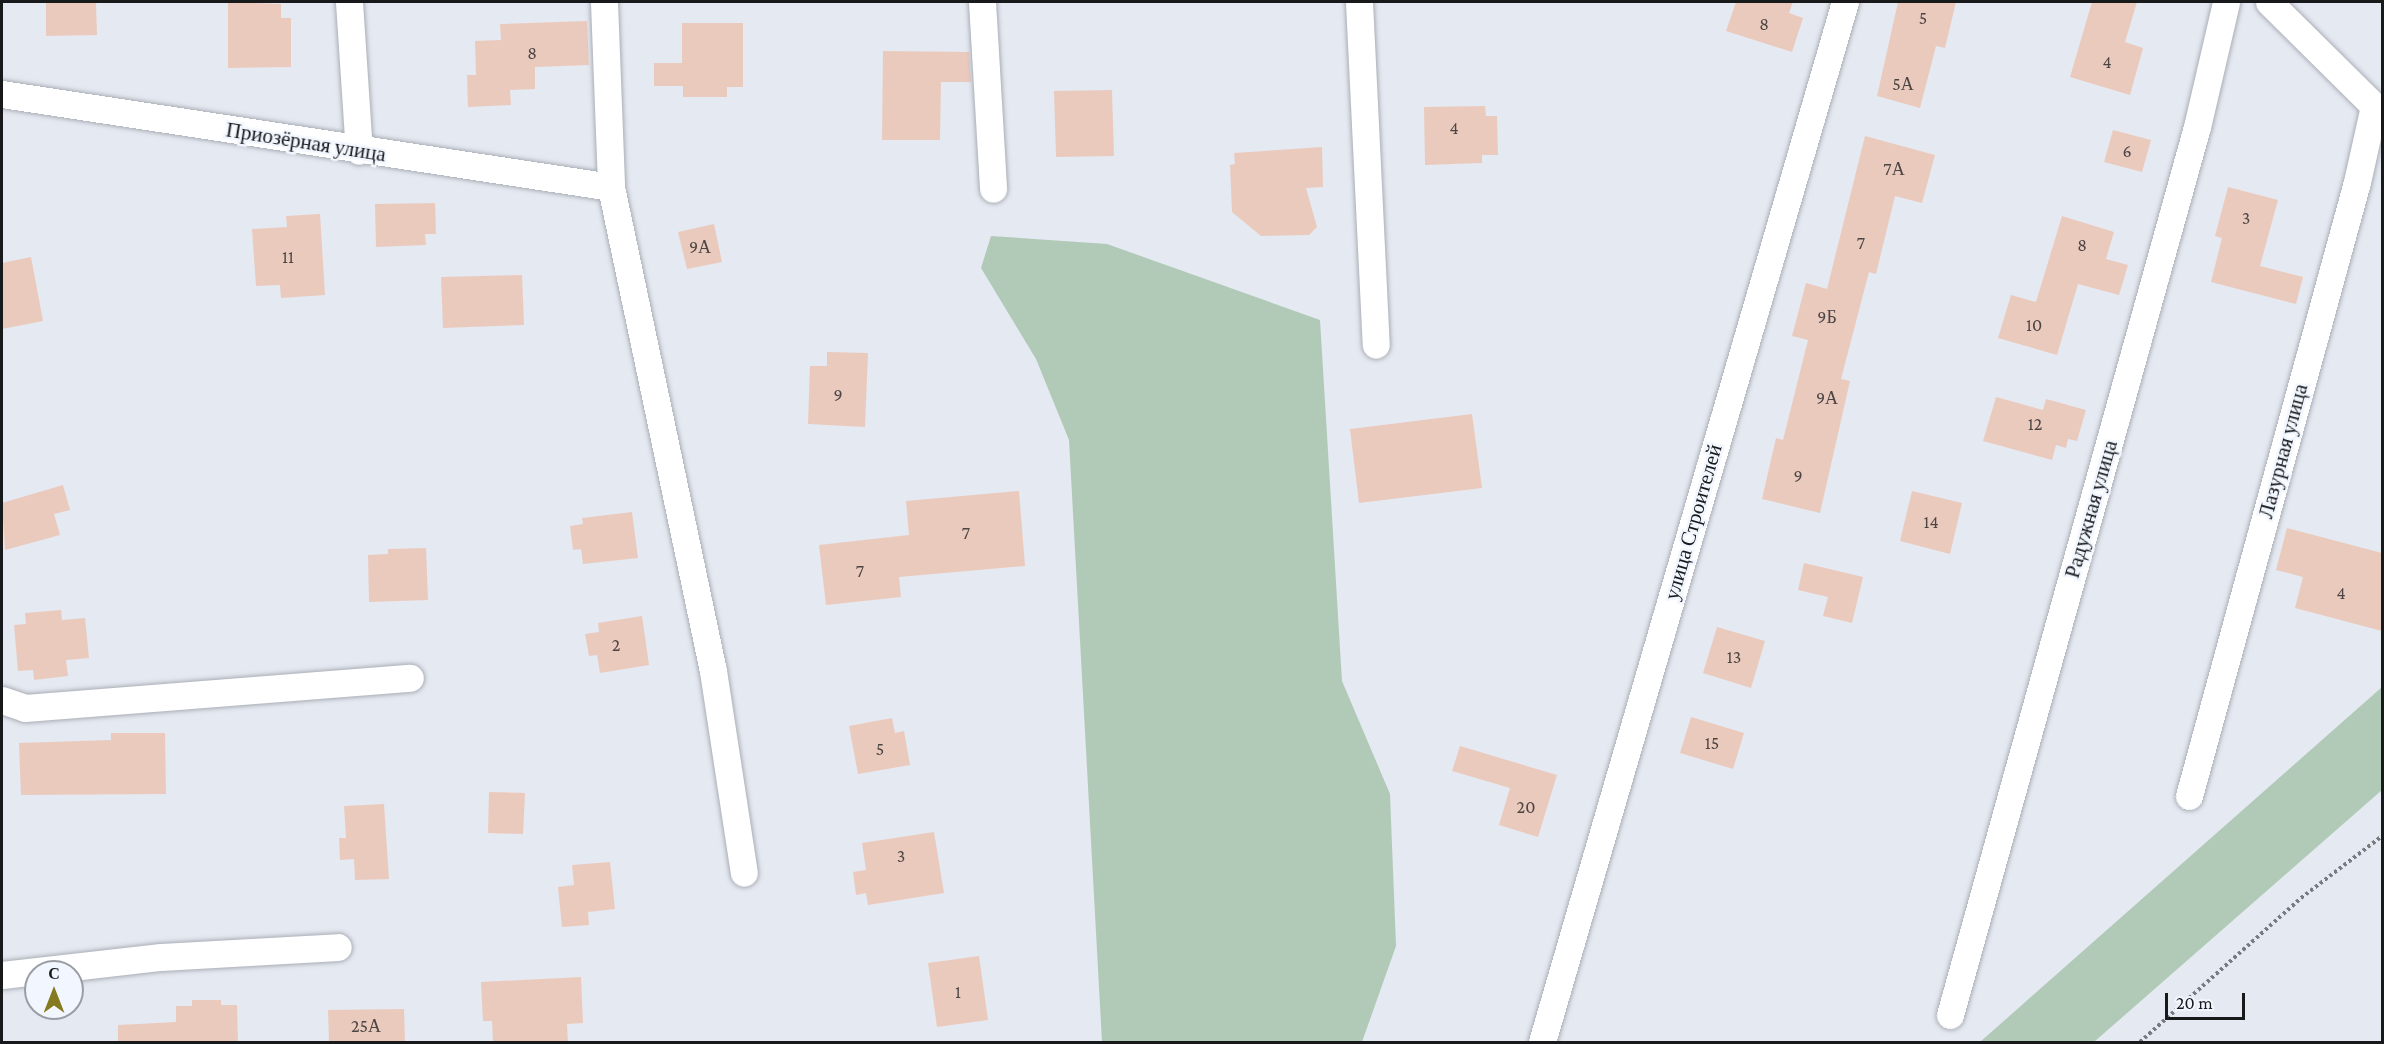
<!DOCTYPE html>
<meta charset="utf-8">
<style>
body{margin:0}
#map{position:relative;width:2384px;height:1044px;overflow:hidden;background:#e5e9f1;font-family:"Crimson Pro",serif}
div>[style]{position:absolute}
.green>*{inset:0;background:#b1cab8}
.building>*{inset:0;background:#ebcabe}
.path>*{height:4px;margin-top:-2px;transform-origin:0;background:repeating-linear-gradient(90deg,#777a7e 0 3px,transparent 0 6px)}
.roads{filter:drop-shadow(0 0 2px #aaaeb6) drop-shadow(0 0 2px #aaaeb6)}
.minor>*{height:27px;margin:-13.5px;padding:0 13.5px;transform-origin:13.5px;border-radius:13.5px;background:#fff}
span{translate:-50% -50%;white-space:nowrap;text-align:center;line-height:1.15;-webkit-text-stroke:5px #f2f7ff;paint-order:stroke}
.number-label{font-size:18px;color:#4c4544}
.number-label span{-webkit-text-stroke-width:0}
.street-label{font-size:21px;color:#17191b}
.frame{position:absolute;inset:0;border:3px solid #17191b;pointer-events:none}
.north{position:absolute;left:24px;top:960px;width:60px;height:60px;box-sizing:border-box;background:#f2f7ff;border:2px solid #9a9ea4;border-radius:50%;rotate:0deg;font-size:16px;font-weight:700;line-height:24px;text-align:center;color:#17191b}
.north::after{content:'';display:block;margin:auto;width:21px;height:27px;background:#857a20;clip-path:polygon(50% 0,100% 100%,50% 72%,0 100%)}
.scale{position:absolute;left:2165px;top:993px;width:80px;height:27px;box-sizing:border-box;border:3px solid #17191b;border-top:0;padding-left:8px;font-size:18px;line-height:21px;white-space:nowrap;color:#17191b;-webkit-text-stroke:4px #f2f7ff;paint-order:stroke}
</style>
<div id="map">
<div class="green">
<i style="clip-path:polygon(991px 236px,1107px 244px,1320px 320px,1342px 681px,1390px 794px,1396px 946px,1362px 1042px,1102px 1042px,1069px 440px,1036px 359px,981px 268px)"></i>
<i style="clip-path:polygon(2382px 687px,2382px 790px,2094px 1042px,1980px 1042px)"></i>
</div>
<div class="building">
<i style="clip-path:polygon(46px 2px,96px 2px,97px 35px,46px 36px)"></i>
<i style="clip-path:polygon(228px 2px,281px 4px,281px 18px,291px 18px,291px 67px,228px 68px)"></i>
<i style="clip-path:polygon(1736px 2px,1793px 2px,1789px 13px,1803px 18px,1792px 52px,1726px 31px)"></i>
<i style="clip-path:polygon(1898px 2px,1956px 2px,1945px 48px,1936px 46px,1920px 108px,1877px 96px)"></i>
<i style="clip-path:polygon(2092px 2px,2137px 2px,2125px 42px,2143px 48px,2130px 95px,2070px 77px)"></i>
<i style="clip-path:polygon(587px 21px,589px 65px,535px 67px,535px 89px,510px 90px,511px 105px,468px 107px,467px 75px,476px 75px,475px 41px,501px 40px,500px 24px)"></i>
<i style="clip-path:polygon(682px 23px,743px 23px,743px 87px,727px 87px,727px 97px,683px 97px,683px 86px,654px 86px,654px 63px,682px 63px)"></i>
<i style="clip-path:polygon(883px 51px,969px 52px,971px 82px,941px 82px,940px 140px,882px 140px)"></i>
<i style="clip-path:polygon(1112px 90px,1114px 156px,1056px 157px,1054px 91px)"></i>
<i style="clip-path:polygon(1485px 106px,1486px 116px,1497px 116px,1498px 155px,1482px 155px,1482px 163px,1425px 165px,1424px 107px)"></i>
<i style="clip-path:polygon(2113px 130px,2151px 140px,2142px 172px,2104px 162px)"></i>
<i style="clip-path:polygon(1865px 136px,1935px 155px,1922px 203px,1895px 196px,1876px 274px,1869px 272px,1841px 379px,1850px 381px,1820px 513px,1762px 499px,1776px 438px,1783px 440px,1808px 340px,1792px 336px,1806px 283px,1827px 289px)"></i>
<i style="clip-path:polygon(1322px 147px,1323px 187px,1306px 188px,1317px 227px,1309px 235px,1261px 236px,1232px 212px,1230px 165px,1235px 164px,1234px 153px)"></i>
<i style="clip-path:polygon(2228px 187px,2278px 200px,2260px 266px,2303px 277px,2296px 304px,2211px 282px,2222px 238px,2215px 236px)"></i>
<i style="clip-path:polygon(435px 203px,436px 234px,425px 234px,426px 245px,376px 247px,375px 204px)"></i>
<i style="clip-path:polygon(320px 214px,325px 295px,281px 298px,280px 285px,256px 286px,252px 229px,287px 227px,286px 216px)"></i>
<i style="clip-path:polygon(2062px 216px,2114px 232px,2106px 259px,2128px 265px,2119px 295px,2078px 284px,2057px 355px,1998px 338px,2011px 295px,2036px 302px)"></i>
<i style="clip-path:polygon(714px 224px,722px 262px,687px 269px,678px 232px)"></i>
<i style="clip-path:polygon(31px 257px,43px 321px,2px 329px,2px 263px)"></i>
<i style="clip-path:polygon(522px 275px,524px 325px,443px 328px,441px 277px)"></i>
<i style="clip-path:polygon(827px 352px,868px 353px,865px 427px,808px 424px,810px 366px,827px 366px)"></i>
<i style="clip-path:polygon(1996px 397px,2043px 410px,2046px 399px,2086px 410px,2077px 441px,2068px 439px,2066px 448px,2056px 445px,2052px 460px,1983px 441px)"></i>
<i style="clip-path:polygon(1472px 414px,1482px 488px,1359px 503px,1350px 429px)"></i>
<i style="clip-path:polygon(63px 485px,70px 510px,54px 514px,60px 535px,5px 550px,2px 503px)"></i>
<i style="clip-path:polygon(1019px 491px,1025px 566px,899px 577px,901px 597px,826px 605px,819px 545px,909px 535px,906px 501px)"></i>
<i style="clip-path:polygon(1912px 491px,1962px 503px,1950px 554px,1900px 541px)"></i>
<i style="clip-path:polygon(632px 512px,638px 558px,583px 564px,581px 549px,573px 550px,570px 526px,583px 524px,582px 518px)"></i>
<i style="clip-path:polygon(2287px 528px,2382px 553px,2382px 631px,2295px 608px,2303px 577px,2276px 570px)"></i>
<i style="clip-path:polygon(426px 548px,428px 600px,369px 602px,368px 555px,388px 554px,388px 549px)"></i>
<i style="clip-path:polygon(1804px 563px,1863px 577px,1852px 623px,1823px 616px,1828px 597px,1798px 590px)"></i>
<i style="clip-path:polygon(61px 610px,62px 620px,85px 618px,89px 658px,66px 660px,68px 676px,34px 680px,33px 670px,18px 671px,14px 625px,26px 624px,25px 613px)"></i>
<i style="clip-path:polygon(642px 616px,649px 665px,600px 673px,597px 655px,589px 656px,585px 634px,599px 632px,598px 623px)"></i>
<i style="clip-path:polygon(1717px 627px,1765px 641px,1751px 688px,1703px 673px)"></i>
<i style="clip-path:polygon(1691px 717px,1744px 733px,1733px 769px,1680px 753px)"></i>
<i style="clip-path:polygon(892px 718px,895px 733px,904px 731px,910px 765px,858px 774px,849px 726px)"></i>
<i style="clip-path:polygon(111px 733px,165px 733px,166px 794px,21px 795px,19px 743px,111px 740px)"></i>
<i style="clip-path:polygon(1460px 746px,1557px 775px,1538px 837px,1499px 825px,1510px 788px,1452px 771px)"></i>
<i style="clip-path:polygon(489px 792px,525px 793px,523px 834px,488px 833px)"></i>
<i style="clip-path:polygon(384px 804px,389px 879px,355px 880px,354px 859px,340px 860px,339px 838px,346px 838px,344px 806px)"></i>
<i style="clip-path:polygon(934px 832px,944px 893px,868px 905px,866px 893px,856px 895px,853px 872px,866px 870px,862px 843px)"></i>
<i style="clip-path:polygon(610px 862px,615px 909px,588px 912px,589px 925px,562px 927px,558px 887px,574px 885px,572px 865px)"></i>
<i style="clip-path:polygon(979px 956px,988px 1020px,937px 1027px,928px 963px)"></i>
<i style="clip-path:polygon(581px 977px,583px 1023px,567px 1024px,568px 1042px,493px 1042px,492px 1021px,483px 1021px,481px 982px)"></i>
<i style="clip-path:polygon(192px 1000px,221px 1000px,221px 1005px,237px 1005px,238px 1042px,118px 1042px,118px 1025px,176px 1022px,176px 1006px,192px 1006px)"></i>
<i style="clip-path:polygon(404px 1009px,405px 1042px,329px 1042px,328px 1010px)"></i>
</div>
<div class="path">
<i style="left:2140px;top:1042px;width:216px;rotate:-41.8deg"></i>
<i style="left:2301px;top:898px;width:102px;rotate:-37.4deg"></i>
</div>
<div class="roads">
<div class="minor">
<i style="left:349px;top:2px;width:149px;rotate:86.2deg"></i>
<i style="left:604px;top:2px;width:185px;rotate:87.8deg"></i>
<i style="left:611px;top:187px;width:495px;rotate:78.1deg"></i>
<i style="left:713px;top:671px;width:204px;rotate:81.3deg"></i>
<i style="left:982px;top:2px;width:187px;rotate:86.6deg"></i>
<i style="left:1359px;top:2px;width:343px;rotate:87.2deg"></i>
<i style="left:2269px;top:2px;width:159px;rotate:44.7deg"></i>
<i style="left:2px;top:94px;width:616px;rotate:8.68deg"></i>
<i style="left:2px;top:700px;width:24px;rotate:19deg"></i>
<i style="left:25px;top:708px;width:386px;rotate:-4.5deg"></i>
<i style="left:2189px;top:796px;width:637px;rotate:-74.7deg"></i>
<i style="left:2357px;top:182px;width:78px;rotate:-77.4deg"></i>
<i style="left:2px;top:975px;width:160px;rotate:-6.5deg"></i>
<i style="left:161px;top:957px;width:177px;rotate:-3.2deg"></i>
<i style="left:1950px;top:1015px;width:922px;rotate:-74.46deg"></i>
<i style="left:2197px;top:127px;width:128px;rotate:-76.9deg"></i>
<i style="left:1542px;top:1042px;width:1083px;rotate:-73.76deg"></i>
</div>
</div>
<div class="number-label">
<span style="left:1923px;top:18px">5</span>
<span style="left:1764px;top:24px">8</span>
<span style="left:532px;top:53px">8</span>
<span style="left:2107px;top:62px">4</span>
<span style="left:1903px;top:84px">5А</span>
<span style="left:1454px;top:128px">4</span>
<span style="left:2127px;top:151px">6</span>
<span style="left:1894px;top:169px">7А</span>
<span style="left:2246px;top:218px">3</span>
<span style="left:1861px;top:243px">7</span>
<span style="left:2082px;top:245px">8</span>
<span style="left:700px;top:247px">9А</span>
<span style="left:288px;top:257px">11</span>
<span style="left:1827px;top:317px">9Б</span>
<span style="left:2034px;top:325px">10</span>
<span style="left:838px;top:395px">9</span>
<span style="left:1827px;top:398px">9А</span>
<span style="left:2035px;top:424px">12</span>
<span style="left:1798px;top:476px">9</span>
<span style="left:1931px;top:522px">14</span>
<span style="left:966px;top:533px">7</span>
<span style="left:860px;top:571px">7</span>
<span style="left:2341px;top:593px">4</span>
<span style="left:616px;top:645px">2</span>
<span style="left:1734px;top:657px">13</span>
<span style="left:1712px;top:743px">15</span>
<span style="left:880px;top:749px">5</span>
<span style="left:1526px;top:807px">20</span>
<span style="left:901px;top:856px">3</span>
<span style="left:958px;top:992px">1</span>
<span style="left:366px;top:1026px">25А</span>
</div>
<div class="street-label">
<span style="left:306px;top:142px;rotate:9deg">Приозёрная улица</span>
<span style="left:2283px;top:451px;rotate:-75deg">Лазурная улица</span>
<span style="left:2091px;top:509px;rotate:-74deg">Радужная улица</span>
<span style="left:1693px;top:522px;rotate:-74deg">улица Строителей</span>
</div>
<div class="frame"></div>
<div class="north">С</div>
<div class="scale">20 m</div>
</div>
